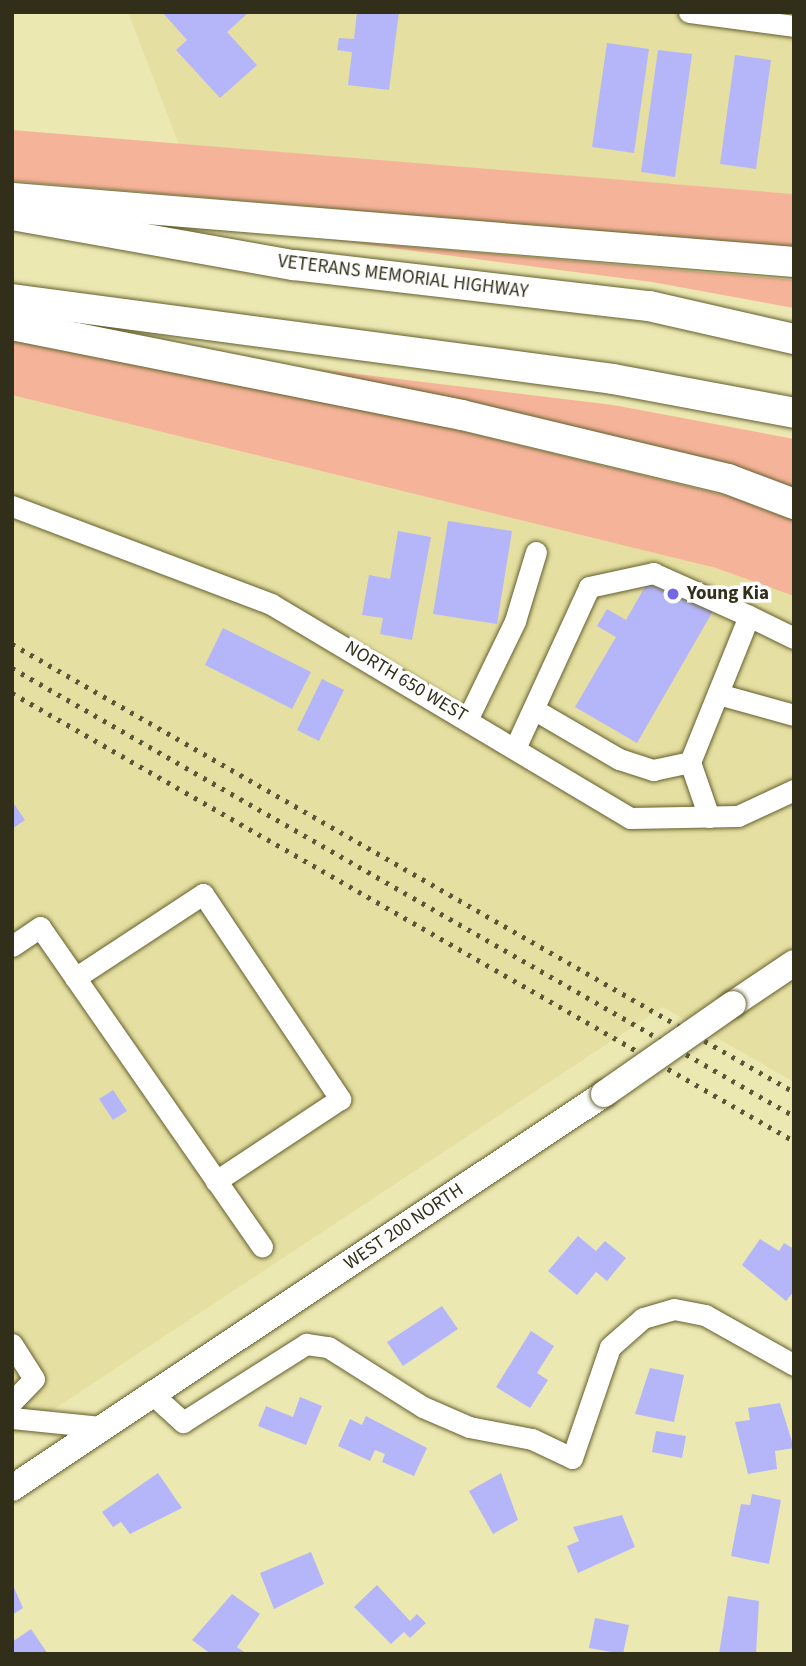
<!DOCTYPE html>
<style>
body{margin:0}
#map{position:relative;width:806px;height:1666px;overflow:hidden;background:#ece8b2;font-family:"Source Sans 3",sans-serif}
div>[style]{position:absolute}
.built>*{inset:0;background:#e5dfa1}
.green>*{inset:0;background:#f5b499}
.building>*{inset:0;background:#b5b6fa}
.roads{filter:drop-shadow(0 0 2px #645f2e) drop-shadow(0 0 2px #645f2e)}
.minor>*{height:21px;margin:-10.5px;padding:0 10.5px;transform-origin:10.5px;border-radius:10.5px;background:#fff}
.major>*{height:26px;margin:-13px;padding:0 13px;transform-origin:13px;border-radius:13px;background:#fff}
.highway>*{height:30px;margin:-15px;padding:0 15px;transform-origin:15px;border-radius:15px;background:#fff}
.rail>*{height:5px;margin-top:-2.5px;transform-origin:0;background:repeating-linear-gradient(90deg,#59563a 0 3.5px,transparent 0 10.5px)}
.bridges{filter:drop-shadow(0 0 2px #645f2e) drop-shadow(0 0 2px #645f2e)}
.major-bridge>*{height:26px;margin:-13px;padding:0 13px;transform-origin:13px;border-radius:13px;background:#fff}
.dots>*{width:19px;height:19px;translate:-50% -50%;box-sizing:border-box;border:4px solid #fff;border-radius:50%}
span{translate:-50% -50%;white-space:nowrap;text-align:center;line-height:1.15;-webkit-text-stroke:7px #fff;paint-order:stroke}
.street-label{font-size:19px;color:#312f1a}
.poi-label{font-size:19px;color:#312f1a;font-weight:700}
.left{translate:0 -50%;text-align:left}
.frame{position:absolute;inset:0;border:14px solid #312f1a;pointer-events:none}
</style>
<div id="map">
<div class="built">
<i style="clip-path:polygon(128px 12px,794px 12px,794px 194px,179px 145px)"></i>
<i style="clip-path:polygon(12px 395px,716px 568px,794px 596px,794px 1082px,663px 1007px,12px 1437px)"></i>
</div>
<div class="green">
<i style="clip-path:polygon(12px 130px,794px 194px,794px 248px,12px 181px)"></i>
<i style="clip-path:polygon(331px 240px,794px 280px,794px 308px,652px 282px)"></i>
<i style="clip-path:polygon(12px 341px,437px 425px,736px 498px,794px 518px,794px 596px,716px 568px,12px 395px)"></i>
<i style="clip-path:polygon(316px 369px,613px 405px,794px 439px,794px 488px)"></i>
</div>
<div class="building">
<i style="clip-path:polygon(162px 12px,249px 12px,227px 32px,257px 65px,220px 98px,176px 50px,187px 40px)"></i>
<i style="clip-path:polygon(357px 12px,399px 12px,389px 90px,348px 85px,352px 52px,337px 50px,339px 38px,354px 39px)"></i>
<i style="clip-path:polygon(607px 43px,649px 49px,634px 153px,592px 147px)"></i>
<i style="clip-path:polygon(658px 50px,692px 54px,675px 177px,641px 172px)"></i>
<i style="clip-path:polygon(735px 55px,771px 60px,756px 169px,720px 164px)"></i>
<i style="clip-path:polygon(448px 521px,512px 531px,497px 624px,433px 614px)"></i>
<i style="clip-path:polygon(398px 531px,431px 537px,412px 640px,380px 634px,383px 618px,362px 615px,369px 575px,390px 579px)"></i>
<i style="clip-path:polygon(651px 576px,713px 611px,637px 743px,575px 707px,616px 637px,597px 626px,607px 609px,626px 620px)"></i>
<i style="clip-path:polygon(223px 628px,311px 672px,292px 709px,205px 665px)"></i>
<i style="clip-path:polygon(322px 679px,344px 690px,319px 741px,297px 730px)"></i>
<i style="clip-path:polygon(12px 801px,25px 820px,12px 829px)"></i>
<i style="clip-path:polygon(113px 1090px,127px 1111px,113px 1120px,99px 1099px)"></i>
<i style="clip-path:polygon(578px 1236px,596px 1251px,605px 1241px,626px 1258px,607px 1281px,596px 1272px,577px 1295px,548px 1271px)"></i>
<i style="clip-path:polygon(760px 1239px,779px 1251px,784px 1243px,794px 1249px,794px 1291px,786px 1301px,742px 1265px)"></i>
<i style="clip-path:polygon(442px 1306px,458px 1329px,403px 1366px,387px 1342px)"></i>
<i style="clip-path:polygon(531px 1331px,554px 1346px,537px 1373px,548px 1380px,530px 1408px,496px 1387px)"></i>
<i style="clip-path:polygon(650px 1368px,684px 1375px,674px 1422px,635px 1414px)"></i>
<i style="clip-path:polygon(300px 1397px,322px 1406px,306px 1445px,258px 1426px,266px 1406px,293px 1417px)"></i>
<i style="clip-path:polygon(780px 1403px,794px 1448px,775px 1451px,777px 1469px,748px 1474px,735px 1422px,750px 1420px,748px 1408px)"></i>
<i style="clip-path:polygon(366px 1416px,427px 1448px,414px 1476px,382px 1462px,385px 1454px,375px 1450px,370px 1461px,338px 1446px,350px 1419px,362px 1425px)"></i>
<i style="clip-path:polygon(656px 1431px,686px 1436px,682px 1458px,652px 1452px)"></i>
<i style="clip-path:polygon(158px 1473px,182px 1508px,130px 1534px,121px 1522px,113px 1527px,102px 1512px)"></i>
<i style="clip-path:polygon(501px 1473px,518px 1520px,493px 1534px,469px 1491px)"></i>
<i style="clip-path:polygon(752px 1494px,781px 1500px,769px 1564px,731px 1556px,741px 1504px,750px 1505px)"></i>
<i style="clip-path:polygon(622px 1515px,635px 1547px,578px 1573px,567px 1546px,579px 1541px,573px 1527px)"></i>
<i style="clip-path:polygon(311px 1552px,324px 1584px,274px 1609px,260px 1573px)"></i>
<i style="clip-path:polygon(12px 1583px,23px 1608px,12px 1615px)"></i>
<i style="clip-path:polygon(377px 1585px,410px 1621px,417px 1614px,426px 1623px,410px 1638px,404px 1632px,391px 1644px,354px 1607px)"></i>
<i style="clip-path:polygon(232px 1594px,260px 1614px,237px 1647px,247px 1654px,211px 1654px,192px 1640px)"></i>
<i style="clip-path:polygon(728px 1596px,759px 1601px,756px 1654px,719px 1654px)"></i>
<i style="clip-path:polygon(595px 1618px,629px 1625px,623px 1654px,589px 1648px)"></i>
<i style="clip-path:polygon(31px 1629px,48px 1654px,12px 1654px,12px 1642px)"></i>
</div>
<div class="roads">
<div class="minor">
<i style="left:689px;top:12px;width:106px;rotate:7.6deg"></i>
<i style="left:12px;top:506px;width:277px;rotate:20.7deg"></i>
<i style="left:271px;top:604px;width:418px;rotate:30.8deg"></i>
<i style="left:630px;top:818px;width:108px;rotate:-1.1deg"></i>
<i style="left:738px;top:816px;width:62px;rotate:-24.9deg"></i>
<i style="left:718px;top:694px;width:79px;rotate:15.4deg"></i>
<i style="left:535px;top:710px;width:97px;rotate:30.3deg"></i>
<i style="left:619px;top:759px;width:36px;rotate:18deg"></i>
<i style="left:653px;top:770px;width:38px;rotate:-12deg"></i>
<i style="left:468px;top:718px;width:108px;rotate:-64.1deg"></i>
<i style="left:515px;top:621px;width:72px;rotate:-73.1deg"></i>
<i style="left:516px;top:746px;width:175px;rotate:-65.3deg"></i>
<i style="left:589px;top:587px;width:66px;rotate:-12.3deg"></i>
<i style="left:653px;top:573px;width:105px;rotate:24.1deg"></i>
<i style="left:709px;top:817px;width:58px;rotate:-109.1deg"></i>
<i style="left:690px;top:762px;width:157px;rotate:-68deg"></i>
<i style="left:749px;top:616px;width:50px;rotate:26.1deg"></i>
<i style="left:12px;top:946px;width:34px;rotate:-34deg"></i>
<i style="left:40px;top:927px;width:389px;rotate:55.2deg"></i>
<i style="left:75px;top:978px;width:153px;rotate:-33.3deg"></i>
<i style="left:203px;top:894px;width:247px;rotate:56.2deg"></i>
<i style="left:340px;top:1099px;width:149px;rotate:146.5deg"></i>
<i style="left:12px;top:1344px;width:41px;rotate:57.8deg"></i>
<i style="left:34px;top:1379px;width:32px;rotate:134deg"></i>
<i style="left:152px;top:1394px;width:42px;rotate:42.1deg"></i>
<i style="left:183px;top:1422px;width:146px;rotate:-32.4deg"></i>
<i style="left:306px;top:1344px;width:22px;rotate:8deg"></i>
<i style="left:328px;top:1347px;width:112px;rotate:32.3deg"></i>
<i style="left:423px;top:1407px;width:50px;rotate:23.5deg"></i>
<i style="left:469px;top:1427px;width:64px;rotate:10.8deg"></i>
<i style="left:532px;top:1439px;width:44px;rotate:25.4deg"></i>
<i style="left:572px;top:1458px;width:117px;rotate:-71.1deg"></i>
<i style="left:610px;top:1347px;width:44px;rotate:-41.3deg"></i>
<i style="left:643px;top:1318px;width:32px;rotate:-16deg"></i>
<i style="left:674px;top:1309px;width:32px;rotate:11deg"></i>
<i style="left:705px;top:1315px;width:102px;rotate:29.3deg"></i>
<i style="left:12px;top:1418px;width:89px;rotate:5.8deg"></i>
</div>
<div class="major">
<i style="left:733px;top:1004px;width:73px;rotate:-33.9deg"></i>
<i style="left:12px;top:1488px;width:711px;rotate:-33.65deg"></i>
</div>
<div class="highway">
<i style="left:13px;top:198px;width:784px;rotate:4.68deg"></i>
<i style="left:12px;top:215px;width:286px;rotate:10.1deg"></i>
<i style="left:294px;top:265px;width:357px;rotate:6.6deg"></i>
<i style="left:649px;top:306px;width:149px;rotate:12.8deg"></i>
<i style="left:12px;top:299px;width:606px;rotate:7.58deg"></i>
<i style="left:613px;top:379px;width:184px;rotate:10.6deg"></i>
<i style="left:12px;top:325px;width:459px;rotate:11.3deg"></i>
<i style="left:462px;top:415px;width:274px;rotate:13.5deg"></i>
<i style="left:728px;top:479px;width:71px;rotate:20.7deg"></i>
</div>
</div>
<div class="rail">
<i style="left:12px;top:644px;width:901px;rotate:29.81deg"></i>
<i style="left:12px;top:668px;width:901px;rotate:29.81deg"></i>
<i style="left:12px;top:693px;width:901px;rotate:29.81deg"></i>
</div>
<div class="bridges">
<div class="major-bridge">
<i style="left:604px;top:1094px;width:157px;rotate:-34.9deg"></i>
</div>
</div>
<div class="dots">
<i style="left:673px;top:594px;background:#7368e3"></i>
</div>
<div class="street-label">
<span style="left:403px;top:277px;rotate:7deg">VETERANS MEMORIAL HIGHWAY</span>
<span style="left:406px;top:682px;rotate:31deg">NORTH 650 WEST</span>
<span style="left:404px;top:1227px;rotate:-34deg">WEST 200 NORTH</span>
</div>
<div class="poi-label">
<span class="left" style="left:687px;top:594px">Young Kia</span>
</div>
<div class="frame"></div>
</div>
